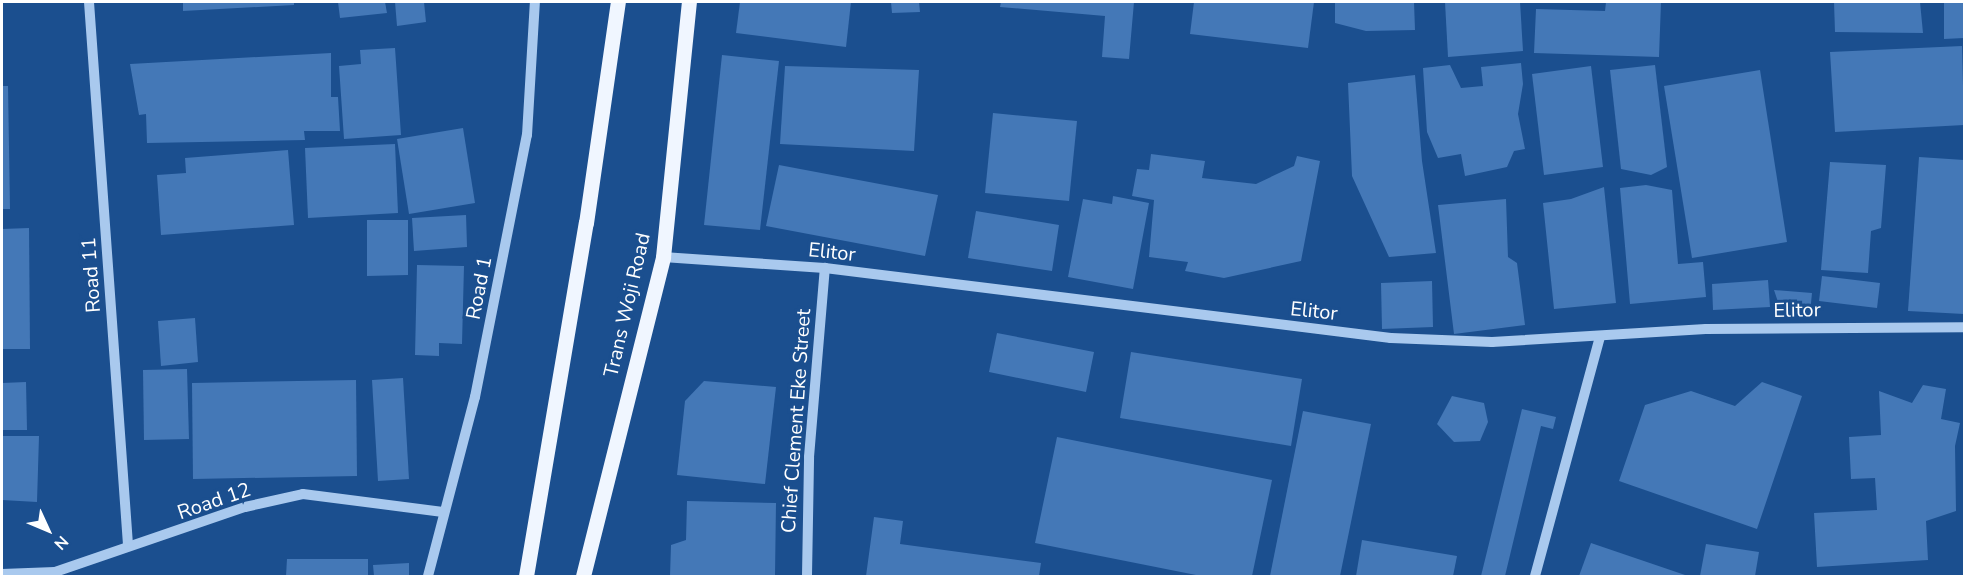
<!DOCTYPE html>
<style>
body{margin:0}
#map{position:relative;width:1966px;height:578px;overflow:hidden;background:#1b4f8f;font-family:"Nunito Sans",sans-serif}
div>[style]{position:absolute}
.building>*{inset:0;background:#4478b7}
.minor>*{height:10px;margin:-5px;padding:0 5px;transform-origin:5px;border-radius:5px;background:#a9c9ee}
.major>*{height:15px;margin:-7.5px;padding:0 7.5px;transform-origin:7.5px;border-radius:7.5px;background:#f0f6ff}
span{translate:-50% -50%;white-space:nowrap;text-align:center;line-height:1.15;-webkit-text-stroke:6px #1b4f8f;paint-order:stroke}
.street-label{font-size:20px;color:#fff}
.frame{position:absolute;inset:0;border:3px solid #fff;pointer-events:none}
.north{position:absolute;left:18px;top:500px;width:60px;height:60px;-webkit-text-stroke:4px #1b4f8f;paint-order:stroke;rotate:134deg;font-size:16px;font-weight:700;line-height:24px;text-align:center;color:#fff}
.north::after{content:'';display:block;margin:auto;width:21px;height:27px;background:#fff;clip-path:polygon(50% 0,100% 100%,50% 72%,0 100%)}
</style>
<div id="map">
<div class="building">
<i style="clip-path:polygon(183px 2px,294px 2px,294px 5px,183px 11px)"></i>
<i style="clip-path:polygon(338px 2px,385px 2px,387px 13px,340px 18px)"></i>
<i style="clip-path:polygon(395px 2px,424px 2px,426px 22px,397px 26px)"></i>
<i style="clip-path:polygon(740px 2px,851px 2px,846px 47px,736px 33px)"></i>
<i style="clip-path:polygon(891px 2px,919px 2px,920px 12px,892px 13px)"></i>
<i style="clip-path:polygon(1001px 2px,1134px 2px,1129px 59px,1102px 57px,1105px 16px,1000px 7px)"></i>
<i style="clip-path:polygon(1194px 2px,1314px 2px,1308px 48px,1190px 34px)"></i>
<i style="clip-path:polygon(1335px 2px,1414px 2px,1415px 30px,1366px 31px,1335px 23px)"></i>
<i style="clip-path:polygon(1445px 2px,1520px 2px,1523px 51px,1448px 57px)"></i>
<i style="clip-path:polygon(1606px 2px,1661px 2px,1659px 57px,1534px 53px,1536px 9px,1605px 11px)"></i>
<i style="clip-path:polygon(1834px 2px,1920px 2px,1923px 33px,1835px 32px)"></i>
<i style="clip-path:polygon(1944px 2px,1964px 2px,1964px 38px,1944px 39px)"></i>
<i style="clip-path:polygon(1962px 46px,1964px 125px,1835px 132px,1830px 52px)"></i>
<i style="clip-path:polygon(395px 48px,401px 135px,344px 139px,339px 66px,361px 64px,360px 50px)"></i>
<i style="clip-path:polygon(331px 53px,331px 97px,338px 97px,340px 131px,304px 131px,305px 140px,147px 143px,146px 114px,139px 115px,130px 64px)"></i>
<i style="clip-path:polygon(722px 55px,779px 61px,760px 230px,704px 225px)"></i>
<i style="clip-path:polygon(1521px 63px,1523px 84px,1518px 114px,1525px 149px,1514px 151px,1507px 167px,1465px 176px,1461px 154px,1438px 158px,1427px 132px,1423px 68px,1450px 65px,1461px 88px,1483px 86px,1481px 67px)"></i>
<i style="clip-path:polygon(1655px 65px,1667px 167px,1651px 175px,1621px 169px,1610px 70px)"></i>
<i style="clip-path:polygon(785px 66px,919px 70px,914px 151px,780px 144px)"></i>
<i style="clip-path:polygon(1591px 66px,1603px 167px,1544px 175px,1532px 74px)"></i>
<i style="clip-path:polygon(1760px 70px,1787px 242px,1692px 258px,1664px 86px)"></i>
<i style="clip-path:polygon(1415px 75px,1422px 161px,1436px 253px,1389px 257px,1352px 176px,1348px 83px)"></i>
<i style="clip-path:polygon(2px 86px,8px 86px,10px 209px,2px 209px)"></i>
<i style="clip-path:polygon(993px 113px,1077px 121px,1069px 201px,985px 193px)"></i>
<i style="clip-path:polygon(463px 128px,475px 203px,409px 214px,397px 139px)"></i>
<i style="clip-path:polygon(395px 144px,398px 213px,308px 218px,305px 148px)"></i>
<i style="clip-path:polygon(288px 150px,294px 225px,161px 235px,157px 175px,186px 173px,185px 158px)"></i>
<i style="clip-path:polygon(1151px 154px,1205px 161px,1202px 178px,1256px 184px,1294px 166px,1297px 156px,1320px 161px,1301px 261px,1224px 278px,1185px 271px,1188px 262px,1149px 257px,1154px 200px,1132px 196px,1137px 169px,1149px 170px)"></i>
<i style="clip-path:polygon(1919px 157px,1964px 160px,1964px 314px,1908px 311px)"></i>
<i style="clip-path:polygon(1830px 162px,1886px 165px,1881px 228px,1871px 231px,1868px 273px,1821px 270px)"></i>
<i style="clip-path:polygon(779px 165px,938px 195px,925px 256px,766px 226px)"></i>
<i style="clip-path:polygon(1646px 185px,1672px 190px,1678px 264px,1703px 262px,1706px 297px,1630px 304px,1620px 188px)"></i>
<i style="clip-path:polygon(1604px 187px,1616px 303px,1554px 309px,1543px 203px,1571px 199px)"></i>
<i style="clip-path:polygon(1113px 196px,1149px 203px,1133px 289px,1068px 277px,1083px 199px,1112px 204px)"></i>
<i style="clip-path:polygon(1506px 199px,1508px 257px,1517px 263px,1525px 325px,1454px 334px,1438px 205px)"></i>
<i style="clip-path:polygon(976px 211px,1059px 225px,1052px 271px,968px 258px)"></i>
<i style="clip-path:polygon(466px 215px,467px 247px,414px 251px,412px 218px)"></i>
<i style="clip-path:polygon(367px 220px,408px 220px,408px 275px,367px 276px)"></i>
<i style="clip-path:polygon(29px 228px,30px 349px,2px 349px,2px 229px)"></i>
<i style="clip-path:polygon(417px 265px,464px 266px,462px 344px,439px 343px,439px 356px,415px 355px)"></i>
<i style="clip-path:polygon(1822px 276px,1880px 283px,1877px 308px,1819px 301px)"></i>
<i style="clip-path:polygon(1768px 280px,1770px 307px,1713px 310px,1712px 284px)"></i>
<i style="clip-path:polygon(1432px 281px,1433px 327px,1382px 329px,1381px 283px)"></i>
<i style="clip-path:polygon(1774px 290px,1812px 293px,1810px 313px,1781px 311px)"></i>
<i style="clip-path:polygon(195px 318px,198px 362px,161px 366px,158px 321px)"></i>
<i style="clip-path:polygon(997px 333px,1094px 352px,1086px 392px,989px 372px)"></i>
<i style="clip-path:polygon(1131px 352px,1302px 379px,1291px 446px,1120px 418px)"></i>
<i style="clip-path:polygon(187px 369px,189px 439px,144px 440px,143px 370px)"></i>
<i style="clip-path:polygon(403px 378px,409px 479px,378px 481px,372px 380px)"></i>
<i style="clip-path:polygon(356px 380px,357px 476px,193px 479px,192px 383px)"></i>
<i style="clip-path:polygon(704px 381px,776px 387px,765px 484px,677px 475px,685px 401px)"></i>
<i style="clip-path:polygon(26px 382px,27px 430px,2px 430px,2px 383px)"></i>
<i style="clip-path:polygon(1762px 382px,1802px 396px,1757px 529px,1619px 481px,1645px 405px,1691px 391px,1735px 406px)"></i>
<i style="clip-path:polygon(1923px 385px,1946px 389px,1941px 419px,1960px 423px,1955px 446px,1956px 511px,1926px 521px,1928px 560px,1817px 567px,1814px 513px,1877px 510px,1875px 478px,1851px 479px,1849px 437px,1881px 435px,1879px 391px,1912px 403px)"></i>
<i style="clip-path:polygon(1452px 396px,1484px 403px,1488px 422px,1480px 441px,1454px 442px,1437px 424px)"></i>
<i style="clip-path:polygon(1522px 409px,1556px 417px,1553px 429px,1541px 426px,1505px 576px,1481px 576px)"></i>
<i style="clip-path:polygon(1303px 411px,1371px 424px,1340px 576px,1270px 576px)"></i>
<i style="clip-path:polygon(2px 436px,39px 436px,37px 502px,2px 500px)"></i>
<i style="clip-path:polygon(1057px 437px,1272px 480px,1252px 576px,1201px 576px,1035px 543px)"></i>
<i style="clip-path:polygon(687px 501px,776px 503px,775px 576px,670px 576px,671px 545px,686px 540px)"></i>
<i style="clip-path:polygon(874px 517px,903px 521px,900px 544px,1041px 563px,1039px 576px,866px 576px)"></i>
<i style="clip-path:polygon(1362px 540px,1457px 556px,1453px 576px,1356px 576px)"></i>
<i style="clip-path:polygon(1591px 543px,1688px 576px,1579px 576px)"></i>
<i style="clip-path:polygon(1706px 544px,1759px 552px,1755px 576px,1700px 576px)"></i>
<i style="clip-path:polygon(287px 559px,368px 559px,368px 576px,286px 576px)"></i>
<i style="clip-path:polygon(409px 563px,409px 576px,374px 576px,373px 565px)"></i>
</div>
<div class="minor">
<i style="left:89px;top:2px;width:544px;rotate:85.89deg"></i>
<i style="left:663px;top:257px;width:162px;rotate:3.9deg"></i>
<i style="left:825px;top:268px;width:570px;rotate:7.05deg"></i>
<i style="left:1391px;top:338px;width:101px;rotate:2.3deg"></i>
<i style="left:1492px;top:342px;width:214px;rotate:-3.5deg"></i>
<i style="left:1706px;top:329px;width:258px;rotate:-0.4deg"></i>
<i style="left:2px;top:574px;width:53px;rotate:-2.2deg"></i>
<i style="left:55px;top:572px;width:201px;rotate:-18.9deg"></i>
<i style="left:245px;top:507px;width:59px;rotate:-12.6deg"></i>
<i style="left:303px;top:494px;width:141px;rotate:7.3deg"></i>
<i style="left:428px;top:576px;width:185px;rotate:-75.3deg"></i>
<i style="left:475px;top:397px;width:267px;rotate:-78.8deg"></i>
<i style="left:527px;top:135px;width:133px;rotate:-86.6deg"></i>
<i style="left:807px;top:576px;width:119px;rotate:-89deg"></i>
<i style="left:809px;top:457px;width:190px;rotate:-85.2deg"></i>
<i style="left:1535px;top:576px;width:248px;rotate:-74.8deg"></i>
</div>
<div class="major">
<i style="left:526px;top:576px;width:358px;rotate:-80.4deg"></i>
<i style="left:586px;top:223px;width:223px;rotate:-81.8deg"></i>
<i style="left:583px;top:576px;width:329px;rotate:-75.9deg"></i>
<i style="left:663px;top:257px;width:256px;rotate:-84.2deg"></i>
</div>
<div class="street-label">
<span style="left:832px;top:252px;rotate:6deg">Elitor</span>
<span style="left:91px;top:275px;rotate:-94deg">Road 11</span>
<span style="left:479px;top:288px;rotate:-79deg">Road 1</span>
<span style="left:627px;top:305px;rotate:-77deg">Trans Woji Road</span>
<span style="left:1797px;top:310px;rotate:-1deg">Elitor</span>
<span style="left:1314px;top:311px;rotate:6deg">Elitor</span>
<span style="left:796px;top:421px;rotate:-86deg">Chief Clement Eke Street</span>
<span style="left:214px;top:501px;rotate:-19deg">Road 12</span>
</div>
<div class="frame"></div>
<div class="north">N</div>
</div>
